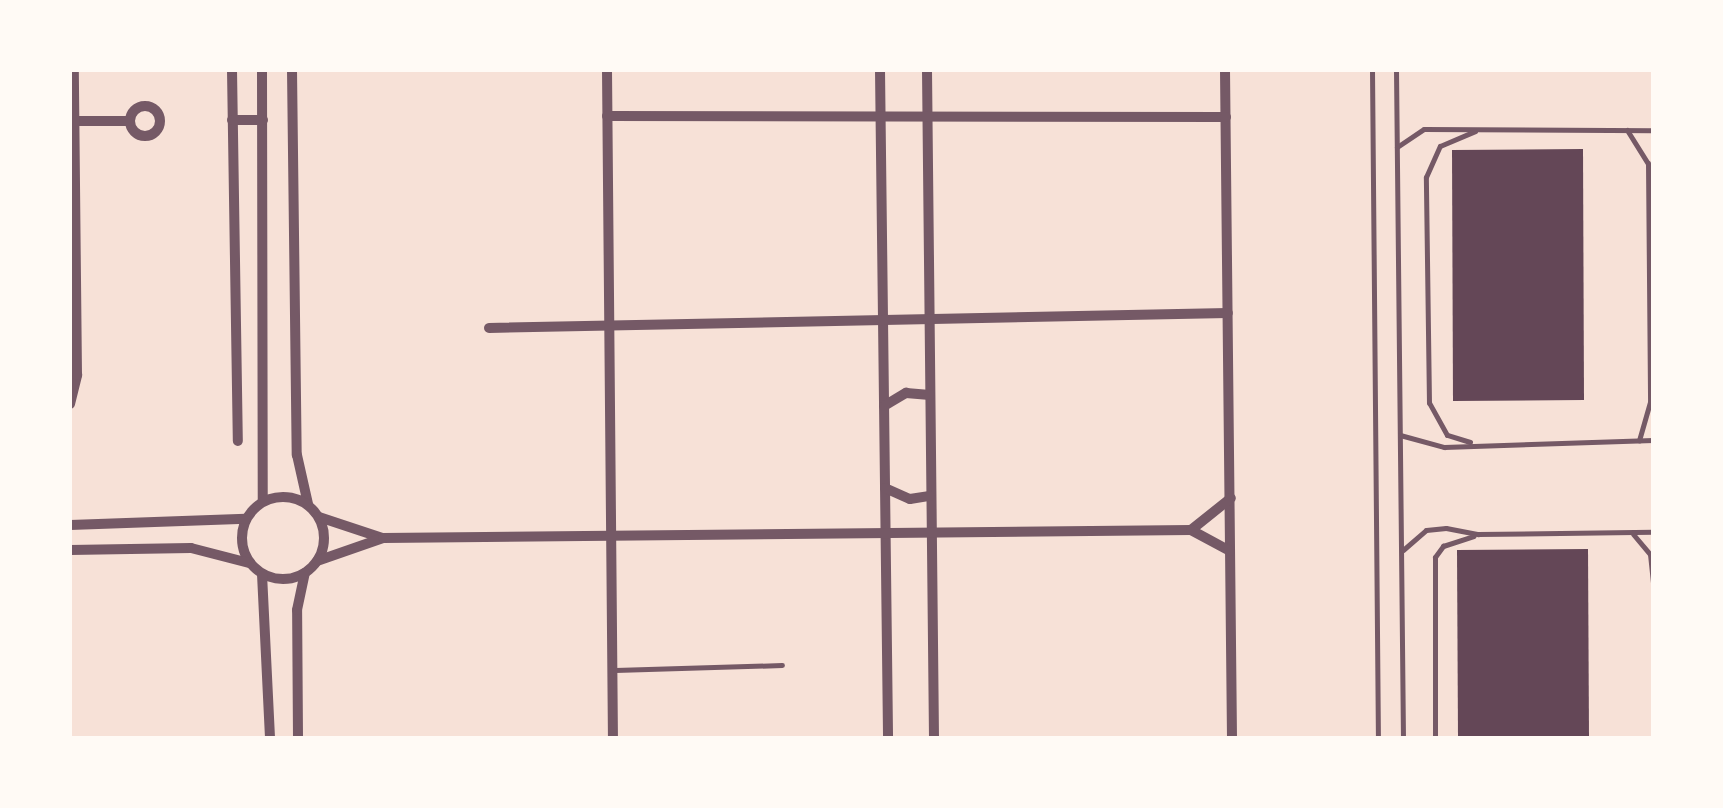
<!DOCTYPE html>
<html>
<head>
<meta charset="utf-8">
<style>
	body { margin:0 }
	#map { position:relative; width:1723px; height:808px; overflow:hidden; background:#f7e1d7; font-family:"Sofia Sans Condensed",sans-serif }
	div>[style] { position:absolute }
	.building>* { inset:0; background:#644757 }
	.service>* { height:5px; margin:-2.5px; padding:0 2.5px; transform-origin:2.5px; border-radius:2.5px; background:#755966 }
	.minor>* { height:10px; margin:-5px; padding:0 5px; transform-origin:5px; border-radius:5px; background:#755966 }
	.minor>.ring { margin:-5px; padding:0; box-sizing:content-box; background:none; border:10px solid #755966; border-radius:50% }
	span { translate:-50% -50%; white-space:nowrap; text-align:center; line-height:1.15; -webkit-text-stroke:10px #fffaf5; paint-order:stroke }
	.frame { position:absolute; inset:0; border:72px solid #fffaf5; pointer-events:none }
</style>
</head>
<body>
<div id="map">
	<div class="building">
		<div style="clip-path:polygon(1583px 149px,1584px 400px,1453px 401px,1452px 150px)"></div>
		<div style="clip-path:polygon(1588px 549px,1589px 738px,1458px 738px,1457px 550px)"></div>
	</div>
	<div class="service">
		<div style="left:1372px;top:70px;width:668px;rotate:89.49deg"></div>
		<div style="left:1396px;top:70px;width:668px;rotate:89.4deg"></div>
		<div style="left:1627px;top:130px;width:39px;rotate:58deg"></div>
		<div style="left:1648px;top:163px;width:239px;rotate:89.5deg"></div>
		<div style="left:1650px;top:402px;width:40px;rotate:106deg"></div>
		<div style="left:1397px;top:147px;width:32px;rotate:-34deg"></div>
		<div style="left:1424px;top:129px;width:229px;rotate:0.3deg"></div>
		<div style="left:1400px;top:435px;width:46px;rotate:15.3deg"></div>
		<div style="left:1444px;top:447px;width:209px;rotate:-1.9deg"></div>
		<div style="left:1470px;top:442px;width:24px;rotate:-163deg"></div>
		<div style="left:1447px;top:435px;width:37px;rotate:-119deg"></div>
		<div style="left:1429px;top:403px;width:226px;rotate:-90.8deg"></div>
		<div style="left:1426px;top:177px;width:34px;rotate:-66deg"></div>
		<div style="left:1440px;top:146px;width:38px;rotate:-23deg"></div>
		<div style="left:1633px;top:534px;width:26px;rotate:50deg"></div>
		<div style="left:1650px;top:554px;width:30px;rotate:84deg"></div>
		<div style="left:1403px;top:550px;width:30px;rotate:-41deg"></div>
		<div style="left:1426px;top:530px;width:20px;rotate:-6deg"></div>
		<div style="left:1446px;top:528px;width:33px;rotate:11deg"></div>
		<div style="left:1478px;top:534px;width:175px;rotate:-0.7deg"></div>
		<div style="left:615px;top:670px;width:167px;rotate:-1.7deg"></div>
		<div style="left:1435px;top:738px;width:181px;rotate:-90deg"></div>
		<div style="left:1435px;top:557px;width:14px;rotate:-54deg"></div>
		<div style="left:1443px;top:546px;width:32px;rotate:-18deg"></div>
	</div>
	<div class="minor">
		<div style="left:232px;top:70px;width:371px;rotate:89.1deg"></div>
		<div style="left:262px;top:70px;width:431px;rotate:89.9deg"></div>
		<div style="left:292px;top:70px;width:385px;rotate:89.3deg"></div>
		<div style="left:297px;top:455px;width:50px;rotate:77.3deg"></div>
		<div style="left:607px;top:70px;width:668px;rotate:89.49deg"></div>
		<div style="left:880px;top:70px;width:668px;rotate:89.31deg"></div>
		<div style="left:927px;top:70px;width:668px;rotate:89.4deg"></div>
		<div style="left:1225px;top:70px;width:668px;rotate:89.4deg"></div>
		<div class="ring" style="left:130px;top:106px;width:20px;height:20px"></div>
		<div style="left:607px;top:116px;width:619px;rotate:0.09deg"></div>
		<div style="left:232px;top:120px;width:31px"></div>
		<div style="left:71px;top:121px;width:59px"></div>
		<div style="left:489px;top:328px;width:739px;rotate:-1.16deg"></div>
		<div style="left:70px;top:404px;width:30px;rotate:-76deg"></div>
		<div style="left:77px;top:375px;width:305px;rotate:-90.6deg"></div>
		<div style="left:884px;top:406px;width:26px;rotate:-31deg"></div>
		<div style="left:906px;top:393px;width:24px;rotate:5deg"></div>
		<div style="left:885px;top:488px;width:27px;rotate:24deg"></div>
		<div style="left:910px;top:499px;width:20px;rotate:-9deg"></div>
		<div class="ring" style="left:242px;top:497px;width:72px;height:72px"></div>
		<div style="left:319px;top:517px;width:66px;rotate:18.4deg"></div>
		<div style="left:70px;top:525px;width:176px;rotate:-2deg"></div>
		<div style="left:1191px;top:530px;width:51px;rotate:-38.7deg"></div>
		<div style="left:70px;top:550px;width:121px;rotate:-0.9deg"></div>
		<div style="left:191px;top:548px;width:60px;rotate:14.5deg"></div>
		<div style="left:317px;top:561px;width:70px;rotate:-19.2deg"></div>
		<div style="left:383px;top:538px;width:808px;rotate:-0.57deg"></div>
		<div style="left:1191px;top:530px;width:44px;rotate:28.3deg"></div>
		<div style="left:262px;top:574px;width:164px;rotate:87.2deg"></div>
		<div style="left:298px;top:738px;width:128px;rotate:-90.4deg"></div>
		<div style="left:297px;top:610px;width:38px;rotate:-78deg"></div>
	</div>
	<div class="frame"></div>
</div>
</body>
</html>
